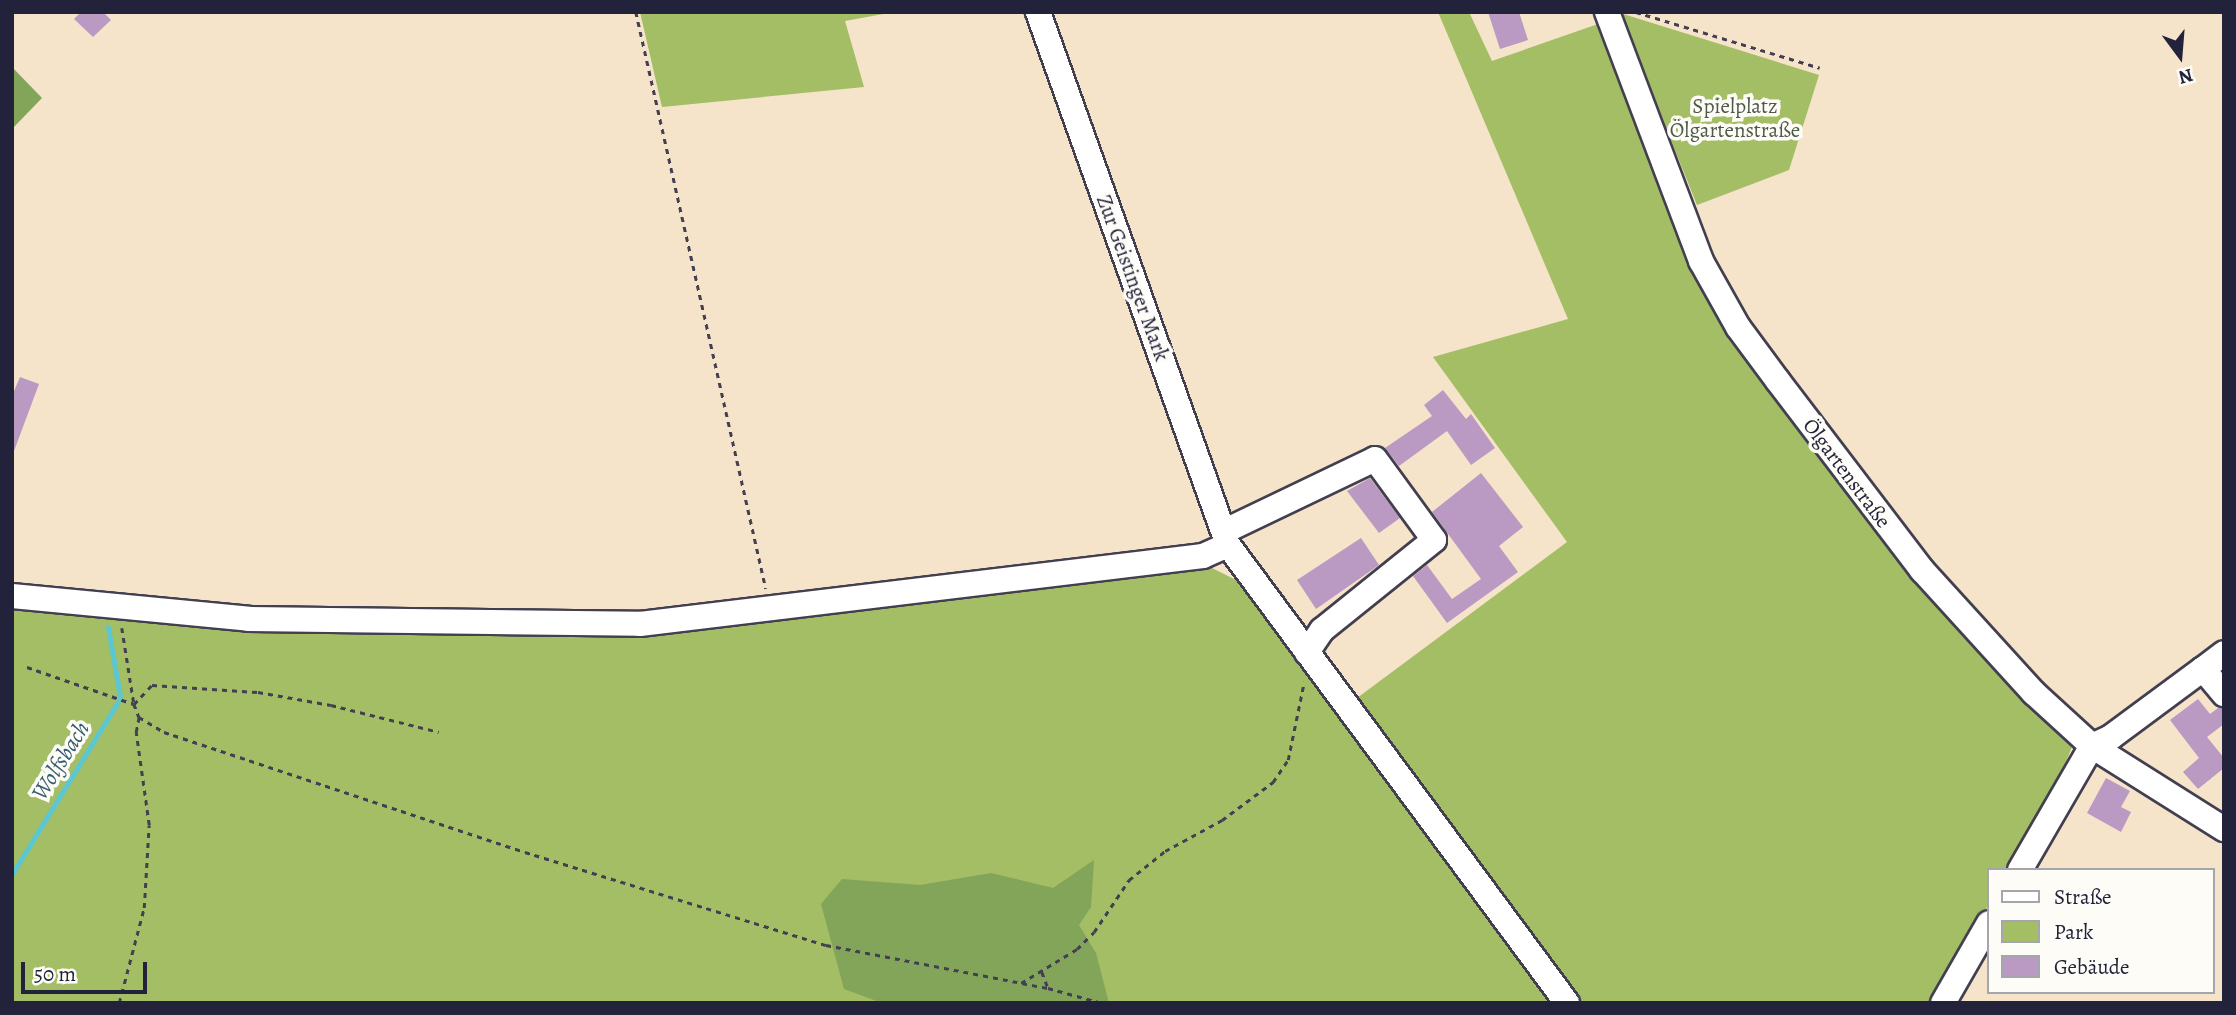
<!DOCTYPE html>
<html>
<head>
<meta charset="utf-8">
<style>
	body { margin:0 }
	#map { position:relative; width:2236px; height:1015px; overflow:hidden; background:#f5e3ca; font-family:Alegreya,serif }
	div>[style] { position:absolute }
	.green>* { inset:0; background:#a3be64 }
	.forest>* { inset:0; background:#82a55a }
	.stream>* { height:5px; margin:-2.5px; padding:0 2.5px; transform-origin:2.5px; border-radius:2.5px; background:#5bc7d3 }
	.building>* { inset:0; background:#ba9ac2 }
	.path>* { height:2.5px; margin-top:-1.25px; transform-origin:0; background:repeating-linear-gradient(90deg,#423f50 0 5px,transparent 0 10px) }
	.roads { filter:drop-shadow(2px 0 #423f50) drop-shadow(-2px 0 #423f50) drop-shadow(0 2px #423f50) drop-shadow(0 -2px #423f50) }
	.minor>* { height:24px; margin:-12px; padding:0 12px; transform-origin:12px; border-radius:12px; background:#fff }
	span { translate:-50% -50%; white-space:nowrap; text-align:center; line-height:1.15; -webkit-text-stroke:7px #fdfcf7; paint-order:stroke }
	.park-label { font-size:21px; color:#4f5949 }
	.street-label { font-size:21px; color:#22223b }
	.water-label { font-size:23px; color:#365c70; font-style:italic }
	.frame { position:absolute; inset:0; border:14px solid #22223b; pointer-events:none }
	.legend { position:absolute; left:1987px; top:868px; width:228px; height:126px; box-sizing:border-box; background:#fdfcf7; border:2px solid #a5a5ac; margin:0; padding:9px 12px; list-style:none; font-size:21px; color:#22223b }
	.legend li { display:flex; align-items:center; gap:14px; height:35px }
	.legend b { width:35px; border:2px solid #a5a5ac }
	.north { position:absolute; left:2145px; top:21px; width:70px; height:70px; -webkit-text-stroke:5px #fdfcf7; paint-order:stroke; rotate:164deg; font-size:19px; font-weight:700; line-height:28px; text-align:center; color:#22223b }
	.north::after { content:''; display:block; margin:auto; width:24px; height:32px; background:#22223b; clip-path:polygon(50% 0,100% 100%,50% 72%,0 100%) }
	.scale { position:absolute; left:21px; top:962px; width:126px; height:32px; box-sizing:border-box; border:4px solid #22223b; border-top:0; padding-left:9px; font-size:21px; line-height:24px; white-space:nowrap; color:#22223b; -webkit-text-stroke:5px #fdfcf7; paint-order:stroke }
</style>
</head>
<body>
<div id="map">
	<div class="green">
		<div style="clip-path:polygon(640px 12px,894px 12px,845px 21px,864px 87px,662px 107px)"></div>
		<div style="clip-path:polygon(1438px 12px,1469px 12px,1492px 61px,1598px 24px,1697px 280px,1782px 406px,1924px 589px,2002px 676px,2072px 747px,2060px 776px,2008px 870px,1989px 870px,1989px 903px,1933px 1003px,1578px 1003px,1353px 701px,1567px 542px,1433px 357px,1568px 319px)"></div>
		<div style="clip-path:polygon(1620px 13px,1819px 75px,1789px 170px,1697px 205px)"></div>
		<div style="clip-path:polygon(1204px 564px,1246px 585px,1555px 1003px,12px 1003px,12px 606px,253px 632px,645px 634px,810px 616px)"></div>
	</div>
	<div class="forest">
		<div style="clip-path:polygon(12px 67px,42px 98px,12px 129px)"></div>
		<div style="clip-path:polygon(1094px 860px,1091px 907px,1079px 925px,1096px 953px,1109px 1003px,882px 1003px,844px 989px,821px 904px,842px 879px,920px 885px,991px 873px,1053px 888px)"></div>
	</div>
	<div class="stream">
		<div style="left:108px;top:627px;width:71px;rotate:80.3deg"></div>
		<div style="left:12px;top:874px;width:202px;rotate:-58.4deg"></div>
	</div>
	<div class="building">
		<div style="clip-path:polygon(81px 12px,103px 12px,111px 20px,93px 37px,74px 19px)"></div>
		<div style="clip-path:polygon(1488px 12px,1519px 12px,1528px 40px,1500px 49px)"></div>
		<div style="clip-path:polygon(20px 377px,39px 384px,14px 451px,12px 396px)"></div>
		<div style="clip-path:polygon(1443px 390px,1466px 419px,1471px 414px,1495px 448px,1471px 465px,1447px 431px,1399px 466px,1385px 448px,1432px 416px,1424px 405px)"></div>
		<div style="clip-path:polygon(1481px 473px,1523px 527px,1499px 546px,1518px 572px,1447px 623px,1413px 576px,1427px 565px,1452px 599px,1481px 579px,1432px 512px)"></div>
		<div style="clip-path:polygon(1370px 478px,1400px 518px,1379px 533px,1347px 491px)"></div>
		<div style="clip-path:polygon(1361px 538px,1379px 565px,1316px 609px,1297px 580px)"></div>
		<div style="clip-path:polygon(2198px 699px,2210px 714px,2218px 708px,2224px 708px,2224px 724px,2207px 737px,2224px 758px,2224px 768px,2198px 789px,2183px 772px,2199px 758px,2170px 720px)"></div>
		<div style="clip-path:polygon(2106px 778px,2130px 791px,2121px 807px,2131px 812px,2121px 832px,2087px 813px)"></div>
	</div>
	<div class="path">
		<div style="left:636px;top:12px;width:591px;rotate:77.3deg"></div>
		<div style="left:1636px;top:12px;width:192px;rotate:16.9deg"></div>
		<div style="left:122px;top:628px;width:77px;rotate:81deg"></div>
		<div style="left:134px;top:704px;width:14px;rotate:69deg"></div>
		<div style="left:139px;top:717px;width:29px;rotate:31deg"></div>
		<div style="left:164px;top:732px;width:380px;rotate:18.4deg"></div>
		<div style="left:525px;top:852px;width:315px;rotate:17.2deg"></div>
		<div style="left:826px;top:945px;width:226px;rotate:11deg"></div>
		<div style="left:1048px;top:988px;width:56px;rotate:15.5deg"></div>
		<div style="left:27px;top:667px;width:113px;rotate:19.1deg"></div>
		<div style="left:134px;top:704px;width:26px;rotate:-47deg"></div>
		<div style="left:152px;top:685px;width:106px;rotate:3.8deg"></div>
		<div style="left:258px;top:692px;width:74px;rotate:10.1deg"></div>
		<div style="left:331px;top:705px;width:111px;rotate:14deg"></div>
		<div style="left:1042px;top:972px;width:17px;rotate:69deg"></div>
		<div style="left:1021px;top:983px;width:66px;rotate:-31.3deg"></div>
		<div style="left:1077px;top:949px;width:24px;rotate:-45deg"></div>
		<div style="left:1094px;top:932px;width:63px;rotate:-56.1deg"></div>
		<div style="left:1129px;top:880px;width:46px;rotate:-38.9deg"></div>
		<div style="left:1165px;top:851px;width:65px;rotate:-28.5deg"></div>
		<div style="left:1222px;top:820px;width:64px;rotate:-36.7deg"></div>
		<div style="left:1273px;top:782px;width:27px;rotate:-56deg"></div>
		<div style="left:1288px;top:760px;width:80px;rotate:-78.4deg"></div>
		<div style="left:119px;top:1003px;width:98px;rotate:-75.3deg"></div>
		<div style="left:144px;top:908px;width:83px;rotate:-86.6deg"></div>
		<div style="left:149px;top:825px;width:94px;rotate:-98deg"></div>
		<div style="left:136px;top:732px;width:15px;rotate:-79deg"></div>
	</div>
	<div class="roads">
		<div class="minor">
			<div style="left:1038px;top:12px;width:566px;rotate:70.38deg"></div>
			<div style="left:1228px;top:545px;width:570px;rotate:53.49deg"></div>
			<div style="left:1607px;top:12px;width:266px;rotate:69.3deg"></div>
			<div style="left:1701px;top:261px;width:76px;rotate:60.7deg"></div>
			<div style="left:1738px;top:327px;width:67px;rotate:53.5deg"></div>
			<div style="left:1778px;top:381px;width:238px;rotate:52.7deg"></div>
			<div style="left:1922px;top:570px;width:166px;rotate:47.7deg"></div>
			<div style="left:2034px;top:693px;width:79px;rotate:42.4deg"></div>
			<div style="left:2092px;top:746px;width:156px;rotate:32.2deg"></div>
			<div style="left:1225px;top:531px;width:166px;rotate:-25.6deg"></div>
			<div style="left:1375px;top:459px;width:100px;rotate:53.9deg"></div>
			<div style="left:1434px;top:540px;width:144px;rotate:141.2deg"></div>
			<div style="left:1322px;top:630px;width:27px;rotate:124deg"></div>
			<div style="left:12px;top:596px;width:238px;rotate:5.5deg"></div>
			<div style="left:249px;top:619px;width:391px;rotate:0.7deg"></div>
			<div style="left:640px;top:624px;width:567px;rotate:-6.89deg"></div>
			<div style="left:1203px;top:556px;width:27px;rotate:-24deg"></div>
			<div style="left:2203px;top:669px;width:26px;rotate:-37deg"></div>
			<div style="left:2020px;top:870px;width:143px;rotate:-59.9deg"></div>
			<div style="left:2092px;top:746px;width:21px;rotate:-25deg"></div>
			<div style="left:2111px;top:737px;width:114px;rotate:-36.5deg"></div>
			<div style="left:2203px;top:669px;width:33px;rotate:50deg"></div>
			<div style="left:1943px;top:1003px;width:92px;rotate:-60.1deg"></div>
		</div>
	</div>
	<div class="park-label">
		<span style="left:1735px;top:118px">Spielplatz<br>Ölgartenstraße</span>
	</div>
	<div class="street-label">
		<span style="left:1133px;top:278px;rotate:70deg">Zur Geistinger Mark</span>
		<span style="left:1847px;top:473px;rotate:53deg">Ölgartenstraße</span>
	</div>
	<div class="water-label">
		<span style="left:61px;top:761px;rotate:-58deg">Wolfsbach</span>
	</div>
	<div class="frame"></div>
	<ul class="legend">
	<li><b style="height:9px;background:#fff"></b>Straße</li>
	<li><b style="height:19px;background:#a3be64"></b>Park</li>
	<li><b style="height:19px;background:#ba9ac2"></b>Gebäude</li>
	</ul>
	<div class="north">N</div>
	<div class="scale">50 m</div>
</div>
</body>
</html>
